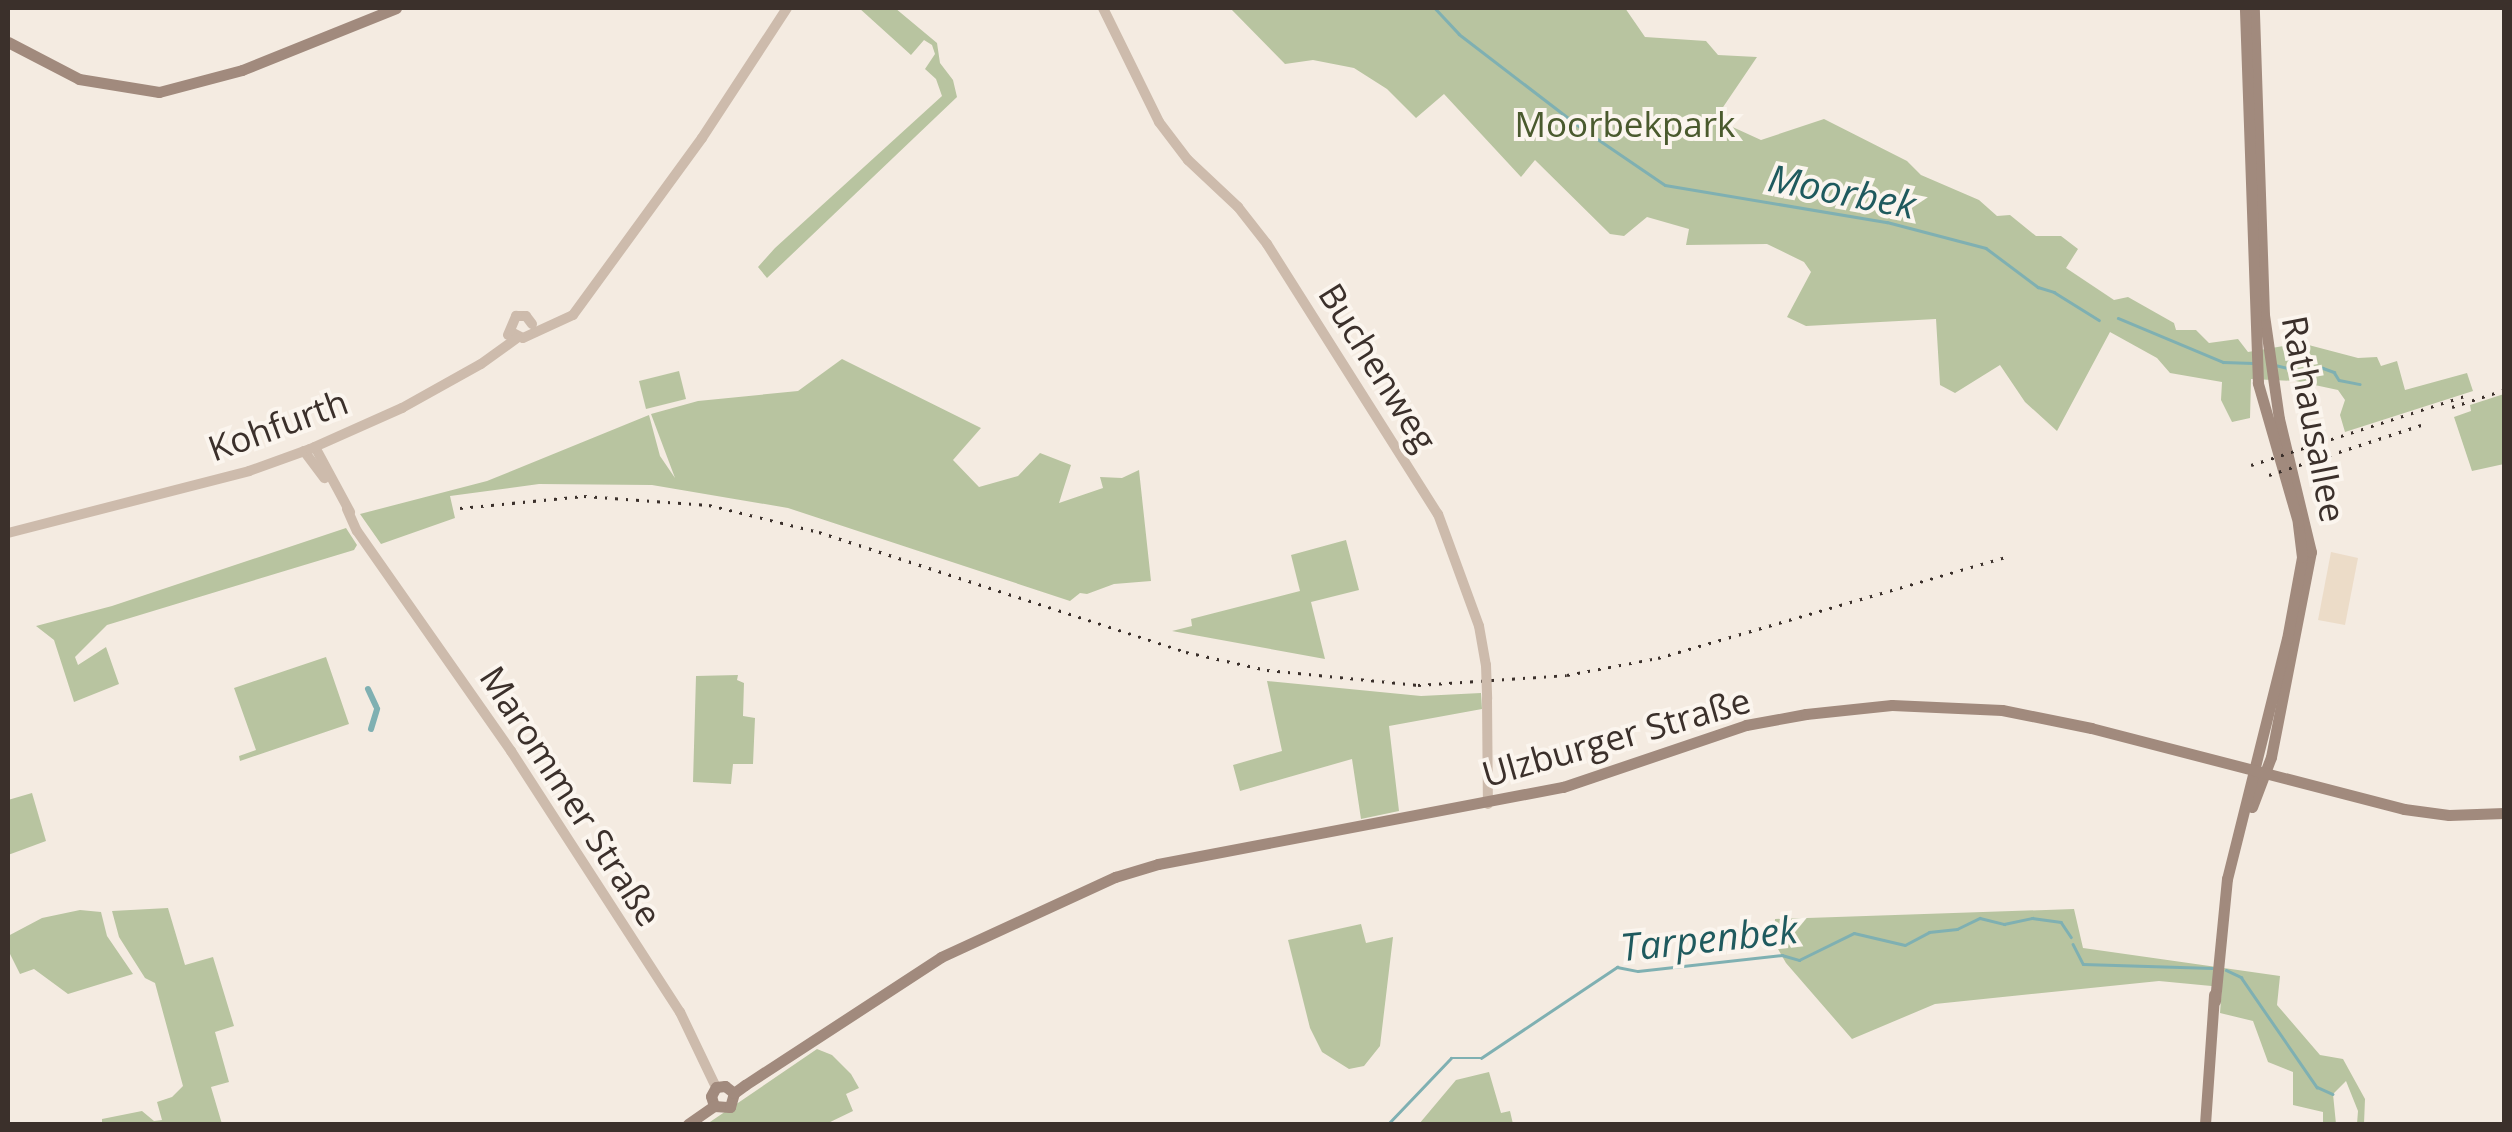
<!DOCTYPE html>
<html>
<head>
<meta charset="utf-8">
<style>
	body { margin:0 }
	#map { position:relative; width:2512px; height:1132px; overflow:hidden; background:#f4ebe1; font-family:"Open Sans",sans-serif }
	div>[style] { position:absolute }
	.green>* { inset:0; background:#b8c4a0 }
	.plaza>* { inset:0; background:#ecdcc8 }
	.stream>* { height:2.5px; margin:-1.25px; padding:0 1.25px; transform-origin:1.25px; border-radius:1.25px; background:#7fb0b2 }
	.canal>* { height:6px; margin:-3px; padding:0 3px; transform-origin:3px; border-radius:3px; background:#7fb0b2 }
	.tertiary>* { height:10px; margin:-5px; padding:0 5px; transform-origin:5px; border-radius:5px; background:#cdbbac }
	.secondary>* { height:11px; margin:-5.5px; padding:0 5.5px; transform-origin:5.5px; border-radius:5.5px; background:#a18a7d }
	.rail>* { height:2.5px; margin-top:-1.25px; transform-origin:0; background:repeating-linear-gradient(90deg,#3b302b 0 2.5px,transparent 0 10.5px) }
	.tertiary-bridge>* { height:10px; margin:-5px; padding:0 5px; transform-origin:5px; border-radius:5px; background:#cdbbac }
	span { translate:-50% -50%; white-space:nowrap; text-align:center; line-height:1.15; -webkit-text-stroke:8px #fbf5ee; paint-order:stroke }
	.park-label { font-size:35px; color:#4a5a2e }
	.street-label { font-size:35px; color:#3b302b }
	.water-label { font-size:38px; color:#1f5a5e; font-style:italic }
	.frame { position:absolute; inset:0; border:10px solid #3b302b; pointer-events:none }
</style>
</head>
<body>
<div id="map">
	<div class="green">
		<div style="clip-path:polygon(859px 8px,895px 8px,937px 43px,940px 63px,953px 80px,957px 97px,767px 278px,758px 267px,775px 248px,942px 96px,936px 79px,925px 69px,935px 54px,932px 45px,924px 40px,911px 55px)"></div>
		<div style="clip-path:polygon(1230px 8px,1625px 8px,1645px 37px,1706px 41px,1718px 55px,1757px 57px,1715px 119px,1761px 140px,1824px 119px,1907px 161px,1921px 175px,1979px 200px,1997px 216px,2010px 215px,2036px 236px,2061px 236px,2078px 249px,2066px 268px,2114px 300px,2128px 297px,2174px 323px,2176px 330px,2196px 330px,2209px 343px,2238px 339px,2248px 352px,2301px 343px,2358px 358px,2377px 357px,2381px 366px,2397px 361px,2405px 390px,2467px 373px,2473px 391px,2345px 432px,2340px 415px,2345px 400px,2338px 390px,2296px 381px,2251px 379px,2250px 418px,2232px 422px,2221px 400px,2222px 382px,2170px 373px,2157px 358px,2110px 332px,2057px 431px,2025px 402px,2000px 365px,1955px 393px,1940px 385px,1936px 319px,1806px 326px,1787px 317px,1811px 272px,1804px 262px,1767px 244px,1686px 245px,1689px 229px,1647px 217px,1624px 236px,1610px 234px,1535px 160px,1521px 177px,1444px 94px,1416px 118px,1387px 89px,1354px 68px,1313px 60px,1285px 64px)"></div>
		<div style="clip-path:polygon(842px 359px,981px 428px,953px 460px,979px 487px,1018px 476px,1040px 453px,1071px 465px,1059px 503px,1103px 488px,1100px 477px,1122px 478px,1139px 470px,1151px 581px,1114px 584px,1087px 594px,1080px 593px,1070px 601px,788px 508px,652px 485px,539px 484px,450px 496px,455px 518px,381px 544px,360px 514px,487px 481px,649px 415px,660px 456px,675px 478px,651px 414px,698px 401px,798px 391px)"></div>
		<div style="clip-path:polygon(679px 371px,686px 399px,646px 409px,639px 381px)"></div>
		<div style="clip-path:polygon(2504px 394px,2504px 464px,2472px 471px,2454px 417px,2471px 411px,2470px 405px)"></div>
		<div style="clip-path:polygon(346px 528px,357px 545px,354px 550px,107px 625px,75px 657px,78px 665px,106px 647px,119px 684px,74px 702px,54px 640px,36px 626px,112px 606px)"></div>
		<div style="clip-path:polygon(1346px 540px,1359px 590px,1311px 602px,1325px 659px,1172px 631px,1192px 626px,1191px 619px,1300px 591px,1291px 555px)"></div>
		<div style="clip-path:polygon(326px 657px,349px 724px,240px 761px,239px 756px,256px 750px,234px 688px)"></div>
		<div style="clip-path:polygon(738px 675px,737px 680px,744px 683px,743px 716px,755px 718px,753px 764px,733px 764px,731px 784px,693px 782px,696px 676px)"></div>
		<div style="clip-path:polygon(1267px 681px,1421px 696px,1481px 693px,1482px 709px,1389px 726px,1399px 811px,1361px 819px,1352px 759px,1240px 791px,1233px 765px,1282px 751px)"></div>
		<div style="clip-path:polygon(32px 793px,46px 841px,8px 855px,8px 800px)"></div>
		<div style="clip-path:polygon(168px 908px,185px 965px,213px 957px,234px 1026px,215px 1032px,229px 1082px,211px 1087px,222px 1124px,102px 1124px,102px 1119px,142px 1111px,154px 1121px,162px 1120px,157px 1102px,172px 1097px,183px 1086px,155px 983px,145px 978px,119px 937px,112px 911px)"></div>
		<div style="clip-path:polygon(2074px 909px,2083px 948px,2280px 976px,2277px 1005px,2320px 1055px,2343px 1059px,2365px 1099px,2364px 1124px,2357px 1124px,2358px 1111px,2346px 1081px,2333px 1094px,2336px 1124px,2323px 1124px,2323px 1112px,2293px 1105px,2293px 1072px,2268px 1062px,2253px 1021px,2220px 1013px,2222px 987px,2159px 981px,1935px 1004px,1852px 1039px,1786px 963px,1774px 942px,1775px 919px)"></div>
		<div style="clip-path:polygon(80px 910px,101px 912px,107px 936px,133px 974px,68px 994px,34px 969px,20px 974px,8px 950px,8px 936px,42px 918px)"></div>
		<div style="clip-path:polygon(1361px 924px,1366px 943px,1393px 937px,1380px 1046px,1364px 1066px,1349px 1069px,1322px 1052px,1310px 1028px,1288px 940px)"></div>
		<div style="clip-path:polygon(817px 1049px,832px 1055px,851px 1074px,859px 1088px,846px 1094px,853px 1111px,826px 1124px,707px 1124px)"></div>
		<div style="clip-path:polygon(1489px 1072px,1501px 1113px,1510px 1111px,1513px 1124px,1419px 1124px,1456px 1080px)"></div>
	</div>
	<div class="plaza">
		<div style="clip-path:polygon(2331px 552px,2358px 558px,2345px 625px,2318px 620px)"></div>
	</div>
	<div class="stream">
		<div style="left:1435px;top:8px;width:35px;rotate:47deg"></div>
		<div style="left:1459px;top:34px;width:156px;rotate:37.5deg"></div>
		<div style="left:1583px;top:129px;width:99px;rotate:34.3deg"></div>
		<div style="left:1665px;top:185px;width:225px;rotate:9.5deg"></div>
		<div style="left:1887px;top:222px;width:102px;rotate:14.7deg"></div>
		<div style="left:1986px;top:248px;width:65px;rotate:36.9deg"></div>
		<div style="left:2038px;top:287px;width:17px;rotate:17deg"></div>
		<div style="left:2054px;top:292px;width:53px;rotate:31.9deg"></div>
		<div style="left:2118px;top:318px;width:114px;rotate:22.7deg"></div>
		<div style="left:2223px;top:362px;width:30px;rotate:2deg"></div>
		<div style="left:2275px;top:365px;width:31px;rotate:13deg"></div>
		<div style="left:2305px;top:372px;width:18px;rotate:-13deg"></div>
		<div style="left:2323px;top:368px;width:12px;rotate:20deg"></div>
		<div style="left:2334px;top:372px;width:9px;rotate:58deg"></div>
		<div style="left:2339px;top:380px;width:21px;rotate:11deg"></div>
		<div style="left:2073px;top:944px;width:22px;rotate:63deg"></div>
		<div style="left:2083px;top:964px;width:129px;rotate:1.8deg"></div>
		<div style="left:2226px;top:970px;width:17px;rotate:25deg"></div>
		<div style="left:2241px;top:977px;width:134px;rotate:55.4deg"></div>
		<div style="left:2317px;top:1087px;width:17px;rotate:24deg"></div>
		<div style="left:1388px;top:1124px;width:91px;rotate:-46.3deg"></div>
		<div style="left:1451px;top:1058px;width:30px"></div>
		<div style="left:1481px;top:1058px;width:164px;rotate:-33.8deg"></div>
		<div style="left:1617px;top:967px;width:21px;rotate:11deg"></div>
		<div style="left:1638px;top:971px;width:145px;rotate:-6.3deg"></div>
		<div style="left:1782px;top:955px;width:18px;rotate:16deg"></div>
		<div style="left:1799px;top:960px;width:61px;rotate:-26.1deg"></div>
		<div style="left:1854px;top:933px;width:52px;rotate:13.2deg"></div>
		<div style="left:1905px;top:945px;width:27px;rotate:-28deg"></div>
		<div style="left:1929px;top:932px;width:28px;rotate:-6deg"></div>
		<div style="left:1957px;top:929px;width:25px;rotate:-26deg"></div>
		<div style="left:1980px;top:918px;width:25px;rotate:14deg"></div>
		<div style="left:2004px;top:924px;width:29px;rotate:-12deg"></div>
		<div style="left:2032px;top:918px;width:29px;rotate:8deg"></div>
		<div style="left:2061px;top:922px;width:18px;rotate:56deg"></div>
	</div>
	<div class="canal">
		<div style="left:368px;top:689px;width:19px;rotate:65deg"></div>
		<div style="left:371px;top:729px;width:21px;rotate:-73deg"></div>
	</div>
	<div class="tertiary">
		<div style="left:1103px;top:8px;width:127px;rotate:63.8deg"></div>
		<div style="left:1159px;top:122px;width:48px;rotate:52.7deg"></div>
		<div style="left:1188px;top:160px;width:69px;rotate:43.2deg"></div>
		<div style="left:1238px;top:207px;width:47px;rotate:51.9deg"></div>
		<div style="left:1267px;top:244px;width:320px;rotate:57.7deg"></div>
		<div style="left:1438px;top:514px;width:119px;rotate:69.9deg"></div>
		<div style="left:1479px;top:626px;width:40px;rotate:80deg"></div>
		<div style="left:511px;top:332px;width:13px;rotate:27deg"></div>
		<div style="left:523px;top:338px;width:55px;rotate:-24.7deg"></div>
		<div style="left:573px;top:315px;width:219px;rotate:-53.9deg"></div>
		<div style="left:702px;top:138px;width:155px;rotate:-56.8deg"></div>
		<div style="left:508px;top:335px;width:21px;rotate:-67deg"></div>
		<div style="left:516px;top:316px;width:10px"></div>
		<div style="left:526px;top:316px;width:10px;rotate:53deg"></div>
		<div style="left:315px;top:447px;width:74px;rotate:61.7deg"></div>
		<div style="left:304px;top:451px;width:34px;rotate:53deg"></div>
		<div style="left:347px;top:509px;width:24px;rotate:66deg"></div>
		<div style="left:357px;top:531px;width:269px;rotate:55deg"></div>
		<div style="left:511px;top:751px;width:311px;rotate:57.1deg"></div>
		<div style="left:680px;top:1012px;width:83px;rotate:64.4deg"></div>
		<div style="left:8px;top:533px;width:249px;rotate:-14.4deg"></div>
		<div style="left:249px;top:471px;width:65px;rotate:-19.8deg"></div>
		<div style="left:310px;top:449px;width:101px;rotate:-24deg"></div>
		<div style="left:402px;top:408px;width:90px;rotate:-29.1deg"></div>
		<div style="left:481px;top:364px;width:44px;rotate:-35.8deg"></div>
		<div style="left:1487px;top:699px;width:105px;rotate:89.5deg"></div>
	</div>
	<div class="secondary">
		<div style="left:8px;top:42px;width:80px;rotate:27.5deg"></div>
		<div style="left:79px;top:79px;width:81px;rotate:9.2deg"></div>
		<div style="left:159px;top:92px;width:86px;rotate:-14.8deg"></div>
		<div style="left:242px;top:70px;width:166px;rotate:-21.9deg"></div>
		<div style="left:2252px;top:807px;width:53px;rotate:-69.2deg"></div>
		<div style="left:2271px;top:757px;width:209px;rotate:-79deg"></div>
		<div style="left:2311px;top:552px;width:137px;rotate:-103.5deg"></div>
		<div style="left:2279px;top:419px;width:105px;rotate:-98.2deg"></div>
		<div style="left:2264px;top:315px;width:307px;rotate:-91.9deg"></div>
		<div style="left:2215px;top:1001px;width:123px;rotate:-84.4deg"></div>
		<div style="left:2227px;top:879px;width:247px;rotate:-76deg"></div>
		<div style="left:2287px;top:639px;width:83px;rotate:-79.6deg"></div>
		<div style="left:2302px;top:557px;width:35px;rotate:-97deg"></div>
		<div style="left:2298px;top:522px;width:145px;rotate:-106.1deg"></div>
		<div style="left:2258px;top:383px;width:375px;rotate:-92deg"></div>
		<div style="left:714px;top:1106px;width:16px;rotate:4deg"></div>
		<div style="left:730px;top:1107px;width:15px;rotate:-74deg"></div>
		<div style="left:734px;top:1093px;width:14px;rotate:-36deg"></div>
		<div style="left:745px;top:1085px;width:234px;rotate:-33.1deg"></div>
		<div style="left:941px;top:957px;width:192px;rotate:-24.7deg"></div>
		<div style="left:1115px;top:877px;width:45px;rotate:-16.8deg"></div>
		<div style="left:1158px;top:864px;width:412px;rotate:-10.8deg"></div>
		<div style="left:1563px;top:787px;width:193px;rotate:-18.7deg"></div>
		<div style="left:1746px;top:725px;width:61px;rotate:-10.4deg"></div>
		<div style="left:1806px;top:714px;width:86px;rotate:-6deg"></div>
		<div style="left:1892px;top:705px;width:110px;rotate:2.6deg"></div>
		<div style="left:2002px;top:710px;width:91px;rotate:11.4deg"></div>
		<div style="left:2091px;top:728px;width:323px;rotate:14.5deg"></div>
		<div style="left:2404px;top:809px;width:45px;rotate:7.6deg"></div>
		<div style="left:2449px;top:815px;width:55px;rotate:-2.1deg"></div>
		<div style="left:714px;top:1106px;width:10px;rotate:-107deg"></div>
		<div style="left:711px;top:1096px;width:10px;rotate:-61deg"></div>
		<div style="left:716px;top:1087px;width:9px;rotate:-6deg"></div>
		<div style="left:725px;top:1086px;width:11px;rotate:38deg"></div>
		<div style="left:688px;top:1124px;width:32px;rotate:-35deg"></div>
		<div style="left:2205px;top:1124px;width:130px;rotate:-86deg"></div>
	</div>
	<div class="rail">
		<div style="left:2452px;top:407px;width:55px;rotate:-18.1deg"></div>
		<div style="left:2251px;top:465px;width:224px;rotate:-17.9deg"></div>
		<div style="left:2269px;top:475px;width:160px;rotate:-18.2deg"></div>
		<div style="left:460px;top:508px;width:125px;rotate:-5.5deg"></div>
		<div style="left:584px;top:496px;width:125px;rotate:4.1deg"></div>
		<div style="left:709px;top:505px;width:113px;rotate:13.8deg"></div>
		<div style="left:819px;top:532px;width:386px;rotate:18.1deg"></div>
		<div style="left:1186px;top:652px;width:83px;rotate:12.5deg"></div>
		<div style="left:1267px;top:670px;width:152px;rotate:5.7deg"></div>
		<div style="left:1418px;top:685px;width:149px;rotate:-3.8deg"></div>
		<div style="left:1567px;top:675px;width:93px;rotate:-10.6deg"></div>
		<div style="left:1658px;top:658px;width:366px;rotate:-16.2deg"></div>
	</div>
	<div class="tertiary-bridge">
		<div style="left:1486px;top:665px;width:34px;rotate:88deg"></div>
	</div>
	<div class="park-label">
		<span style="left:1625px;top:124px">Moorbekpark</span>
	</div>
	<div class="street-label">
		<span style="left:1378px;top:367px;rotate:58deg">Buchenweg</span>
		<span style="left:2314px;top:419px;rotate:79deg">Rathausallee</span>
		<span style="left:278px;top:425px;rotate:-20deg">Kohfurth</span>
		<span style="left:1616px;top:737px;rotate:-16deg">Ulzburger Straße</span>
		<span style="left:571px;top:796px;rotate:57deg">Marommer Straße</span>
	</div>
	<div class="water-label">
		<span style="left:1842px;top:191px;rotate:11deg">Moorbek</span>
		<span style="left:1709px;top:938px;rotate:-6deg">Tarpenbek</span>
	</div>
	<div class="frame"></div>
</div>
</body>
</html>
